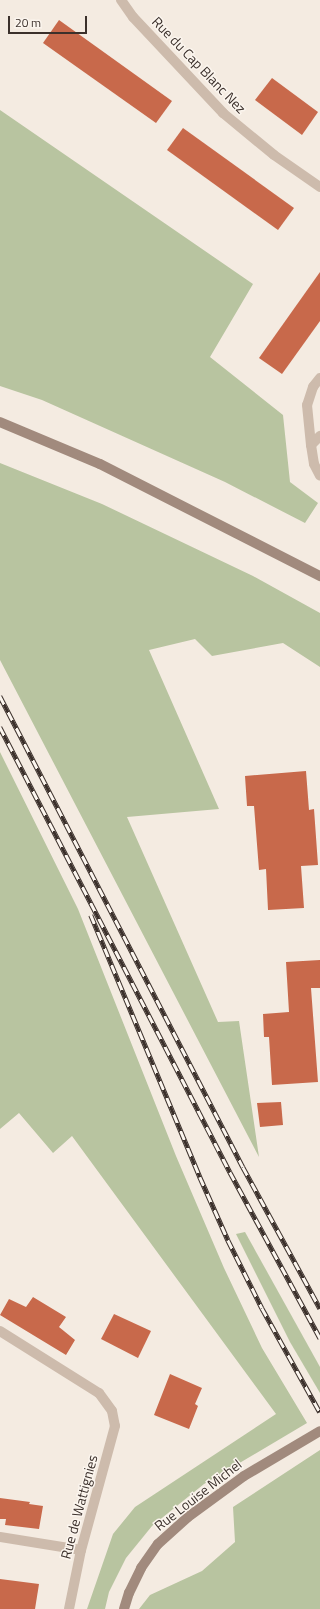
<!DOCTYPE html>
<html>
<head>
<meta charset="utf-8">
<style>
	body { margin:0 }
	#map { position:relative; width:320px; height:1609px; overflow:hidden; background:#f4ebe1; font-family:"Titillium Web",sans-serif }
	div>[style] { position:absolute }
	.green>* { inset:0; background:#b8c4a0 }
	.building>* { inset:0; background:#c8694b }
	.street>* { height:10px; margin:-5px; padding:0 5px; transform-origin:5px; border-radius:5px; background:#cdbbac }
	.secondary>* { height:10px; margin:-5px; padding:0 5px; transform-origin:5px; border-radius:5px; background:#a18a7d }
	.rail>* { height:4.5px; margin-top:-2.25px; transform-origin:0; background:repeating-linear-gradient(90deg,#fbf5ee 0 9px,#3b302b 0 18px); box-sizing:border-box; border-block:1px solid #3b302b }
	span { translate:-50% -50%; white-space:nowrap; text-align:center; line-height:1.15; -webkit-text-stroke:3px #fbf5ee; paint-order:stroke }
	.street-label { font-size:14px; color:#3b302b }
	.scale { position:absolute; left:8px; top:16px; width:79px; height:18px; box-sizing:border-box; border:2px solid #3b302b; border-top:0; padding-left:5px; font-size:12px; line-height:14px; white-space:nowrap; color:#3b302b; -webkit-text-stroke:3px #fbf5ee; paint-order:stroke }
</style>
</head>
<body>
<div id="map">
	<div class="green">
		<div style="clip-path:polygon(0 110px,253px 284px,210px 357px,283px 415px,290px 482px,318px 503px,305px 523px,225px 482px,42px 400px,0 386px)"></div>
		<div style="clip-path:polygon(0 463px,102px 504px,253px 576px,320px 613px,320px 667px,283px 643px,212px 656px,195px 639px,149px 650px,219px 809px,127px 817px,218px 1022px,239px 1021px,259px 1157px,0 660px)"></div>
		<div style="clip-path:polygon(0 752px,78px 909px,176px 1156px,224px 1268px,262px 1348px,307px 1423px,204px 1484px,152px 1526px,126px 1558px,109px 1592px,105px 1609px,87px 1609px,113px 1534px,135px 1507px,276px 1414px,72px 1136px,53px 1153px,19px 1113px,0 1129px)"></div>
		<div style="clip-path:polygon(245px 1232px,320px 1367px,320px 1393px,290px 1342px,236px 1234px)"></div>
		<div style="clip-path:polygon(320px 1450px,320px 1609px,139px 1609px,150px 1595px,202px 1571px,235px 1542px,233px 1507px)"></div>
	</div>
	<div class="building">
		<div style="clip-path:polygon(59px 20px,172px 101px,156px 123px,43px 43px)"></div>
		<div style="clip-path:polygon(272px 78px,318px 112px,302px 135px,255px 100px)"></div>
		<div style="clip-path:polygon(183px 128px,294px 208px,278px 230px,167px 150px)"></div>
		<div style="clip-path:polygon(320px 272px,320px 321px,282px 374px,259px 358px)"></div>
		<div style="clip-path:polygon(306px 771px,309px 810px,314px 809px,318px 865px,301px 866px,304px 908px,268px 910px,266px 869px,259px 870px,254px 806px,247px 806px,245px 776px)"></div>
		<div style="clip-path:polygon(320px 960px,320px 988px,311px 988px,318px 1082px,272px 1085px,269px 1037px,264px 1037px,263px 1014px,289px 1012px,286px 962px)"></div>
		<div style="clip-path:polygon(281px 1102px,283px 1125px,260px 1127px,257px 1103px)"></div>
		<div style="clip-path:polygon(33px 1297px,66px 1317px,59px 1327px,75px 1340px,66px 1355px,0 1315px,9px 1299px,26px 1307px)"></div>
		<div style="clip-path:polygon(114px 1314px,151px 1331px,138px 1358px,101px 1339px)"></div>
		<div style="clip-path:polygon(170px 1374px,202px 1388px,195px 1404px,198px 1406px,189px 1429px,154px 1415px)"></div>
		<div style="clip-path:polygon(0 1498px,30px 1502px,29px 1504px,43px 1506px,39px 1529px,5px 1525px,6px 1519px,0 1519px)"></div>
		<div style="clip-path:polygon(0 1579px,39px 1584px,35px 1609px,0 1609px)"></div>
	</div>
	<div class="street">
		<div style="left:121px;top:0;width:21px;rotate:55deg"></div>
		<div style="left:133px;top:17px;width:132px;rotate:46.8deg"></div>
		<div style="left:223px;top:113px;width:66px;rotate:39.5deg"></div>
		<div style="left:274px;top:155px;width:56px;rotate:34.8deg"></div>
		<div style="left:320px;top:378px;width:11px;rotate:128deg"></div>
		<div style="left:313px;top:387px;width:19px;rotate:108deg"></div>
		<div style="left:307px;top:405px;width:40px;rotate:84.3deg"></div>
		<div style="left:311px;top:445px;width:19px;rotate:81deg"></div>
		<div style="left:314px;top:464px;width:13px;rotate:63deg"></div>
		<div style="left:311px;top:445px;width:13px;rotate:-45deg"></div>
		<div style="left:0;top:1331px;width:117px;rotate:32.1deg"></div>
		<div style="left:99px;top:1393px;width:22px;rotate:54deg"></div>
		<div style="left:112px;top:1411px;width:15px;rotate:79deg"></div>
		<div style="left:115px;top:1426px;width:129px;rotate:105.3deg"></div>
		<div style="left:81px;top:1550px;width:60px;rotate:101.5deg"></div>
		<div style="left:0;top:1537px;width:82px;rotate:9.1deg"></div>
	</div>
	<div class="secondary">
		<div style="left:0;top:422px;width:108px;rotate:22.8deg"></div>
		<div style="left:100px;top:464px;width:247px;rotate:27deg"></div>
		<div style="left:124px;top:1609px;width:17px;rotate:-73deg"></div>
		<div style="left:129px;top:1593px;width:28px;rotate:-64deg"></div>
		<div style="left:141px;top:1568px;width:29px;rotate:-55deg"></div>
		<div style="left:158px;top:1544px;width:40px;rotate:-42deg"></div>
		<div style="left:188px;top:1517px;width:69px;rotate:-36.2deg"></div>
		<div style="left:244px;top:1476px;width:88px;rotate:-30.6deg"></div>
	</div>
	<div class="rail">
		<div style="left:0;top:696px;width:530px;rotate:62.71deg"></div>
		<div style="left:243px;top:1167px;width:161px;rotate:61.4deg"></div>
		<div style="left:0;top:727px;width:501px;rotate:62.67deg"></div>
		<div style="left:230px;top:1172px;width:189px;rotate:61.5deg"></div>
		<div style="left:91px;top:915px;width:284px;rotate:67.4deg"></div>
		<div style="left:200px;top:1177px;width:69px;rotate:66deg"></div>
		<div style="left:228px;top:1240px;width:76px;rotate:63.4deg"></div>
		<div style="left:262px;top:1308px;width:119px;rotate:60.9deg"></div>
	</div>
	<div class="street-label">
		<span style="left:199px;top:65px;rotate:46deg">Rue du Cap Blanc Nez</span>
		<span style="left:198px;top:1495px;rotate:-38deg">Rue Louise Michel</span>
		<span style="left:79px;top:1507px;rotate:-75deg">Rue de Wattignies</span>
	</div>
	<div class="scale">20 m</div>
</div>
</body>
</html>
